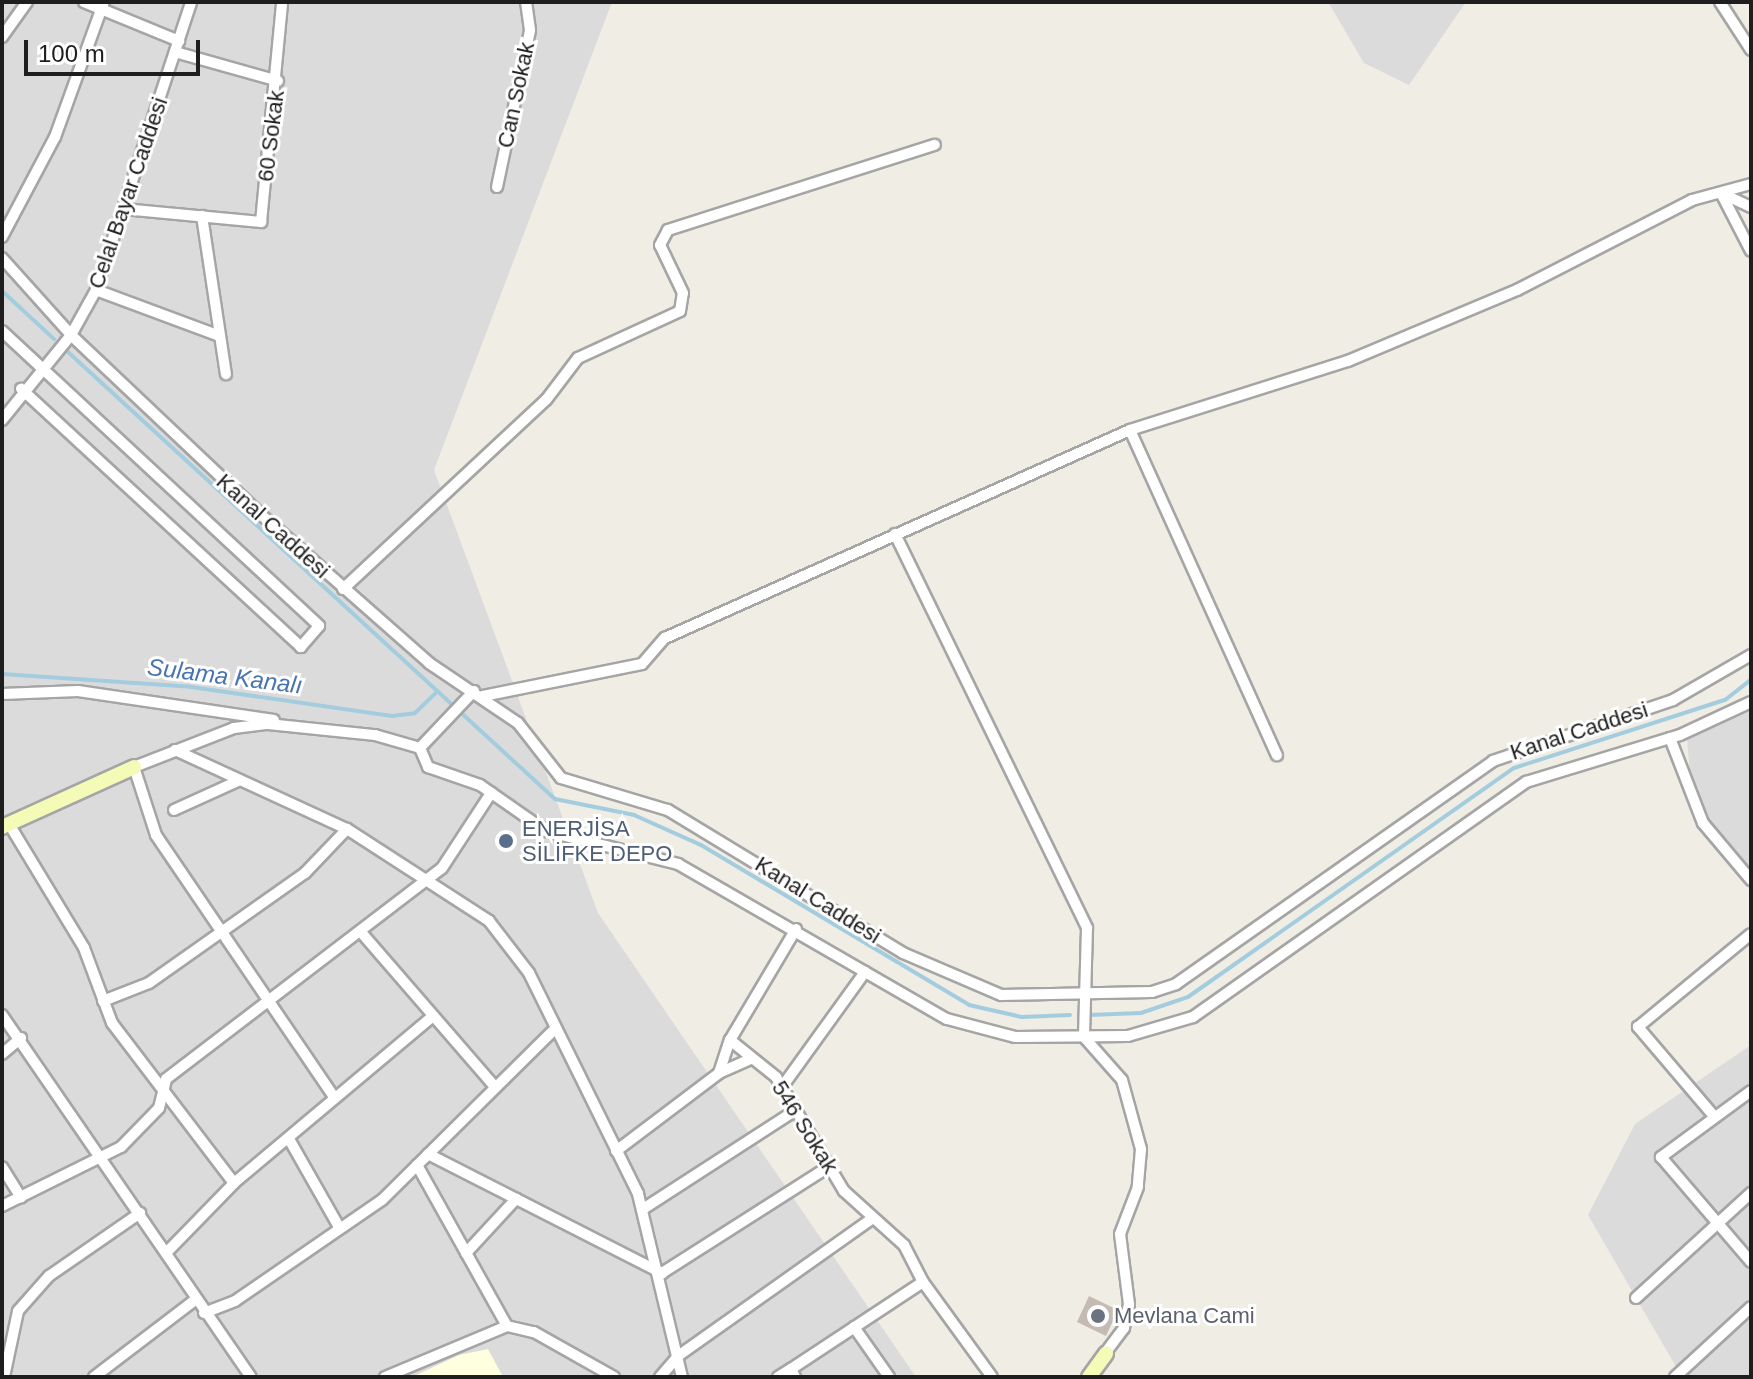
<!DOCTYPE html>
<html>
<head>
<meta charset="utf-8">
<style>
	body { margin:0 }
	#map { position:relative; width:1753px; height:1379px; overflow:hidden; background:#f0ede4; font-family:Arial,sans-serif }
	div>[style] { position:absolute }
	.residential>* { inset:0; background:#dcdbdb }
	.education>* { inset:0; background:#fdffde }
	.stream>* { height:4px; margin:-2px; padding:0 2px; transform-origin:2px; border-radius:2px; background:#a3cdde }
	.building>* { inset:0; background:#c4bcb3 }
	.roads { filter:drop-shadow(2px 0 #a5a5a5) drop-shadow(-2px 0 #a5a5a5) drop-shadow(0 2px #a5a5a5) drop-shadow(0 -2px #a5a5a5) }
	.street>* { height:10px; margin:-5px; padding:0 5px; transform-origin:5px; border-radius:5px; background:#fff }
	.secondary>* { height:14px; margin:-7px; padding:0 7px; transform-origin:7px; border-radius:7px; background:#f3fbb7 }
	.dots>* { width:22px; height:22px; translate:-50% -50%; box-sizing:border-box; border:4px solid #fff; border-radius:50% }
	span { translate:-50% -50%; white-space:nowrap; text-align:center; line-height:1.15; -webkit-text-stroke:6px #fff; paint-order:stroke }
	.street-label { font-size:22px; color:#1e1e1e }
	.service-label { font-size:22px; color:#4e5e75 }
	.left { translate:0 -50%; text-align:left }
	.worship-label { font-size:22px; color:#5b616d }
	.water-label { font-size:24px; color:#4875b1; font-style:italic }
	.frame { position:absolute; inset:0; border:4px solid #1e1e1e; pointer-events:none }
	.scale { position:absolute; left:24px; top:40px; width:176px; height:36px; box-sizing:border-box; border:4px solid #1e1e1e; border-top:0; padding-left:10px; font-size:24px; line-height:28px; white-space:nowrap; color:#1e1e1e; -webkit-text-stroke:6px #fff; paint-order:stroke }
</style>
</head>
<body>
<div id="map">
	<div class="residential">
		<div style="clip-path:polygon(2px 2px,612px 2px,434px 470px,598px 913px,916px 1377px,2px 1377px)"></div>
		<div style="clip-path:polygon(1328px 2px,1466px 2px,1409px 85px,1364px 63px)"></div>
		<div style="clip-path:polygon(1751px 711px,1751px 876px,1692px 799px,1687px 739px)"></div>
		<div style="clip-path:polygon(1751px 1045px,1751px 1377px,1682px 1377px,1588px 1215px,1635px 1124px)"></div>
	</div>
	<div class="education">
		<div style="clip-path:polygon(488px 1349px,503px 1377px,412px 1377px,459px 1355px)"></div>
	</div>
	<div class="stream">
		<div style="left:2px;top:291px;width:71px;rotate:42.7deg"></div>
		<div style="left:68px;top:352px;width:661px;rotate:42.55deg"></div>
		<div style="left:555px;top:799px;width:81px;rotate:11.4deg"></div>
		<div style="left:634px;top:815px;width:73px;rotate:24.1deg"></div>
		<div style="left:701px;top:845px;width:312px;rotate:30.8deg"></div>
		<div style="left:969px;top:1005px;width:54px;rotate:12.8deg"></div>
		<div style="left:1022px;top:1017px;width:48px;rotate:-2.4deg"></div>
		<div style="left:2px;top:674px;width:189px;rotate:3.9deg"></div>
		<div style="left:191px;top:687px;width:203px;rotate:8.2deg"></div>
		<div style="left:392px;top:716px;width:23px;rotate:-7deg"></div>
		<div style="left:415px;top:713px;width:29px;rotate:-44deg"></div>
		<div style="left:1089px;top:1015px;width:52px;rotate:-2.2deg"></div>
		<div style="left:1141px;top:1013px;width:50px;rotate:-18.8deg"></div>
		<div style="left:1188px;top:997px;width:398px;rotate:-35.1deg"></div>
		<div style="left:1514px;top:768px;width:222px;rotate:-17.9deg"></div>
		<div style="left:1725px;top:700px;width:33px;rotate:-38deg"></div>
	</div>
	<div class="building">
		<div style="clip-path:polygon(1089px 1296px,1118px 1310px,1106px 1336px,1077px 1322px)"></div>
	</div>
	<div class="roads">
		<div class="street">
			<div style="left:84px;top:2px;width:103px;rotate:22.3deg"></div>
			<div style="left:1720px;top:2px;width:57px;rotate:57.1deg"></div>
			<div style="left:2px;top:37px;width:43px;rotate:-54.5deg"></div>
			<div style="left:175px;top:52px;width:107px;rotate:15.7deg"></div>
			<div style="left:497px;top:187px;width:160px;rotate:-78.1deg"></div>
			<div style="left:530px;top:30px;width:28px;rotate:-98deg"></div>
			<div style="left:1721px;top:193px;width:65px;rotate:62.7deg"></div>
			<div style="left:1721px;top:193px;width:33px;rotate:25deg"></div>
			<div style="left:123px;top:209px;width:139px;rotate:5.4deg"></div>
			<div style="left:261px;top:222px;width:221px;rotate:-84.5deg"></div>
			<div style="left:202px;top:216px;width:160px;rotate:81.4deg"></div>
			<div style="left:2px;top:237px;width:113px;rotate:-62.1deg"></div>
			<div style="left:55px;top:137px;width:144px;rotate:-70.1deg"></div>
			<div style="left:2px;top:258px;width:103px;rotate:48.1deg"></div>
			<div style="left:71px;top:335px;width:257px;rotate:43.4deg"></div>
			<div style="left:258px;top:512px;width:228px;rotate:41.4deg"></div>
			<div style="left:429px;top:663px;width:107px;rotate:34deg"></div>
			<div style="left:518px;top:723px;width:70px;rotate:52deg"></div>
			<div style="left:561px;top:778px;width:112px;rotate:16.7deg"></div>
			<div style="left:668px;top:810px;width:275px;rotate:31.3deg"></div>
			<div style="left:903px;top:953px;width:107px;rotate:23.2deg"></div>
			<div style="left:1001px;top:995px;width:151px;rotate:-1.1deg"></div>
			<div style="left:1152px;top:992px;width:25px;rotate:-18deg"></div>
			<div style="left:1176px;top:984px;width:388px;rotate:-35.1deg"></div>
			<div style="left:1493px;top:761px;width:190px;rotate:-18.7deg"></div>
			<div style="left:1673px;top:700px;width:90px;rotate:-30deg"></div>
			<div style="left:96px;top:290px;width:132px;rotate:20.4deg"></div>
			<div style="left:2px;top:331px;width:433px;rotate:42.9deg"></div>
			<div style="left:319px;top:626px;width:28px;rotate:131deg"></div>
			<div style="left:301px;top:647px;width:381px;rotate:-137.3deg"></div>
			<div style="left:2px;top:420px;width:109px;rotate:-50.9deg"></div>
			<div style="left:71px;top:335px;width:51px;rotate:-60.9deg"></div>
			<div style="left:96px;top:290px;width:303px;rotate:-71.7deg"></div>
			<div style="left:1130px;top:430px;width:357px;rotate:65.7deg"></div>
			<div style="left:895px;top:534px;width:438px;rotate:64deg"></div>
			<div style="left:1087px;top:928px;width:109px;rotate:91.6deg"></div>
			<div style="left:1084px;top:1037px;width:57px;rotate:48.5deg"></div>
			<div style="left:1122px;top:1080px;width:72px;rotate:74.6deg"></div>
			<div style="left:1141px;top:1149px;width:38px;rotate:95deg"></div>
			<div style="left:1138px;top:1187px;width:50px;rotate:111deg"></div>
			<div style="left:1120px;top:1234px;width:71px;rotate:82.7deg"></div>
			<div style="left:1129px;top:1304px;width:25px;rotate:102deg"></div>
			<div style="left:1124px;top:1328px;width:39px;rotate:127deg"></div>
			<div style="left:343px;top:589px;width:277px;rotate:-43deg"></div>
			<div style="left:546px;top:400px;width:53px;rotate:-52.7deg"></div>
			<div style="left:578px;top:358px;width:112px;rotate:-24.7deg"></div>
			<div style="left:680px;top:311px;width:18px;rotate:-81deg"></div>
			<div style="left:683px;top:293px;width:53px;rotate:-115.6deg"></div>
			<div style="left:660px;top:245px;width:17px;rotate:-62deg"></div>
			<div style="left:668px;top:230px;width:280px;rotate:-17.7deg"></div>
			<div style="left:474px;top:691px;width:79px;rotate:133.5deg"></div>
			<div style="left:420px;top:748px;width:21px;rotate:67deg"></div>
			<div style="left:428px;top:767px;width:55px;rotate:19.1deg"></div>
			<div style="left:480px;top:785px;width:80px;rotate:34.9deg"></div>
			<div style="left:546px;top:831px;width:136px;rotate:14deg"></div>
			<div style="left:678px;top:864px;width:310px;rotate:30deg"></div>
			<div style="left:947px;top:1019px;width:70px;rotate:14.8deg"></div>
			<div style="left:1015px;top:1037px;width:113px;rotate:-0.5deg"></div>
			<div style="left:1128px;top:1036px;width:68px;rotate:-16.3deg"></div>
			<div style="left:1193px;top:1017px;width:408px;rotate:-35.2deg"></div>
			<div style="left:1526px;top:782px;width:161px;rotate:-17deg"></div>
			<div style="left:1680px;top:735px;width:78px;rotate:-24.9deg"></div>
			<div style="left:2px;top:694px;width:76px;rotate:-2.3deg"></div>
			<div style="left:78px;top:691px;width:198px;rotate:8.4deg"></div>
			<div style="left:483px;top:696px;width:162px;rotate:-11.4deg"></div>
			<div style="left:642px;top:664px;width:35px;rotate:-49deg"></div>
			<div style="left:665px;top:638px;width:509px;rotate:-24.1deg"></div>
			<div style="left:1130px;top:430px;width:229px;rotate:-17.6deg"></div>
			<div style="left:1348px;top:361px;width:183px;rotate:-22.8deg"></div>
			<div style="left:1517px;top:290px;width:197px;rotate:-27.2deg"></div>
			<div style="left:1692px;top:200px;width:61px;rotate:-15.2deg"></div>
			<div style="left:1670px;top:738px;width:91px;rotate:68.8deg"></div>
			<div style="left:1703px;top:823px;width:75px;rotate:49.9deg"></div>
			<div style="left:175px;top:750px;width:189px;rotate:24.7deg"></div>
			<div style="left:347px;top:829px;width:169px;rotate:32.9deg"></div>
			<div style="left:489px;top:921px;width:66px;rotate:52.4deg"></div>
			<div style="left:529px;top:973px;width:246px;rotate:63.7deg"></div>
			<div style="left:638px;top:1194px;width:188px;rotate:76.5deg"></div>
			<div style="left:174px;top:810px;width:72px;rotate:-24.4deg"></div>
			<div style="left:9px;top:824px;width:145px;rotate:58.8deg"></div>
			<div style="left:84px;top:948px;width:80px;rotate:69.5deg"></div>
			<div style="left:112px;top:1023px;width:201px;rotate:52.7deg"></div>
			<div style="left:796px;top:929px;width:129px;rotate:120.7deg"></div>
			<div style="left:730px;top:1040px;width:59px;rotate:38.8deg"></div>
			<div style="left:776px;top:1077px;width:133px;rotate:59.2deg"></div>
			<div style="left:844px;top:1191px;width:81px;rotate:42deg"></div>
			<div style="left:904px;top:1245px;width:42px;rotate:62.8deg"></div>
			<div style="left:360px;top:931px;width:206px;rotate:49.1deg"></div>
			<div style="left:103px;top:1001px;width:49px;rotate:-21.4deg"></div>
			<div style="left:149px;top:983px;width:191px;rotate:-35.2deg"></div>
			<div style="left:305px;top:873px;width:61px;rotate:-46.3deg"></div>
			<div style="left:2px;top:1015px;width:439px;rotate:55.5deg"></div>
			<div style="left:2px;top:1054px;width:25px;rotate:-40deg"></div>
			<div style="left:719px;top:1073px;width:35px;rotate:-72deg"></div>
			<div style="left:782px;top:1087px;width:142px;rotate:-54.2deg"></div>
			<div style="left:1751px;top:1091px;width:112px;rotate:143.7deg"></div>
			<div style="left:1661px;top:1157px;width:138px;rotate:49.4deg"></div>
			<div style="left:334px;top:1097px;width:317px;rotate:-124.2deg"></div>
			<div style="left:156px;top:835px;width:71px;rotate:-107.9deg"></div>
			<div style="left:134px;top:767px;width:107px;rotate:-21.3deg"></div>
			<div style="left:234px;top:728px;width:34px;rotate:-7deg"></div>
			<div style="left:268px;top:724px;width:108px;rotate:5.9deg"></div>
			<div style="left:375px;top:735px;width:47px;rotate:16.1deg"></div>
			<div style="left:1713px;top:1115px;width:116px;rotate:-130.4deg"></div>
			<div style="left:1638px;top:1027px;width:146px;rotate:-39.5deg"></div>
			<div style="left:289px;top:1139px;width:101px;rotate:60.4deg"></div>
			<div style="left:616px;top:1151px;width:129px;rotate:-37.1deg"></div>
			<div style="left:719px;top:1073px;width:36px;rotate:-24deg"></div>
			<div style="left:428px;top:1154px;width:263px;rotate:27deg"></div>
			<div style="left:662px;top:1273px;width:199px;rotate:-32.5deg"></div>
			<div style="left:417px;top:1165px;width:184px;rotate:60.8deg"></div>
			<div style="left:2px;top:1167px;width:36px;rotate:58deg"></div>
			<div style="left:2px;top:1206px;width:133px;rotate:-26.4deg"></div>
			<div style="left:121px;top:1147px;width:54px;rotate:-45.7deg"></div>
			<div style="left:159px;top:1108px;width:30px;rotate:-76deg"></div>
			<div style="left:166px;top:1079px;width:347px;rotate:-37.4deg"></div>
			<div style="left:442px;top:868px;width:90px;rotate:-56.8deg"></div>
			<div style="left:643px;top:1209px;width:182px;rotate:-32.9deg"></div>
			<div style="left:167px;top:1252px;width:96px;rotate:-45.8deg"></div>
			<div style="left:234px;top:1183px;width:260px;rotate:-40deg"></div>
			<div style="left:466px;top:1253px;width:74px;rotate:-47.2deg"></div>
			<div style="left:1636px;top:1298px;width:156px;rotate:-42.4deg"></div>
			<div style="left:204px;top:1313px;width:33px;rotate:-21deg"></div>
			<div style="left:235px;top:1301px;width:178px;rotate:-34.5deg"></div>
			<div style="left:382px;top:1200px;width:239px;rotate:-44.7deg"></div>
			<div style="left:854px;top:1327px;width:61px;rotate:55deg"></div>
			<div style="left:791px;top:1369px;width:158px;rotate:-33.4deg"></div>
			<div style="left:923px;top:1282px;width:117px;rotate:54deg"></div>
			<div style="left:4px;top:1377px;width:67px;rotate:-78deg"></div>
			<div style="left:18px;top:1311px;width:47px;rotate:-48.5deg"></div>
			<div style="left:49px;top:1276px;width:111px;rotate:-34.7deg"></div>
			<div style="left:94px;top:1377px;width:127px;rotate:-37.3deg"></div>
			<div style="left:385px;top:1377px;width:132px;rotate:-22.7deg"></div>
			<div style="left:507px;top:1326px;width:28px;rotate:13deg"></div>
			<div style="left:534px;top:1332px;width:92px;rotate:29.4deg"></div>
			<div style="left:660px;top:1377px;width:28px;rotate:-49deg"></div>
			<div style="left:678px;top:1356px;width:239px;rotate:-35.3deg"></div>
			<div style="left:778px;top:1377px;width:15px;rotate:-32deg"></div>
			<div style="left:791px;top:1369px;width:9px;rotate:63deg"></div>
			<div style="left:1675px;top:1377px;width:103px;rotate:-42.6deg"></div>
		</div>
		<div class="secondary">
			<div style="left:2px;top:827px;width:145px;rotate:-24.4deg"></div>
			<div style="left:1089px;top:1377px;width:29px;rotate:-54deg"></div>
		</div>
	</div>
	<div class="dots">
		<div style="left:506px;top:841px;background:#5c6f8a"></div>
		<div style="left:1098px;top:1316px;background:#6b7280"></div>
	</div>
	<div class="street-label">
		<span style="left:516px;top:95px;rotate:-78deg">Can Sokak</span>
		<span style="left:271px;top:136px;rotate:-83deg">60 Sokak</span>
		<span style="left:128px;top:193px;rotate:-71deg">Celal Bayar Caddesi</span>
		<span style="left:273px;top:526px;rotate:42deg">Kanal Caddesi</span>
		<span style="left:1579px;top:731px;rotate:-18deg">Kanal Caddesi</span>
		<span style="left:818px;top:900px;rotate:32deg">Kanal Caddesi</span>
		<span style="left:805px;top:1127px;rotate:58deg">546 Sokak</span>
	</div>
	<div class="service-label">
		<span class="left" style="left:522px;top:841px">ENERJİSA<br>SİLİFKE DEPO</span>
	</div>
	<div class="worship-label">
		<span class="left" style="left:1114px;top:1316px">Mevlana Cami</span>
	</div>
	<div class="water-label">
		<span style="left:225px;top:676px;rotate:7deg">Sulama Kanalı</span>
	</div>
	<div class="frame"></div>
	<div class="scale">100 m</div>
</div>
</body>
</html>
